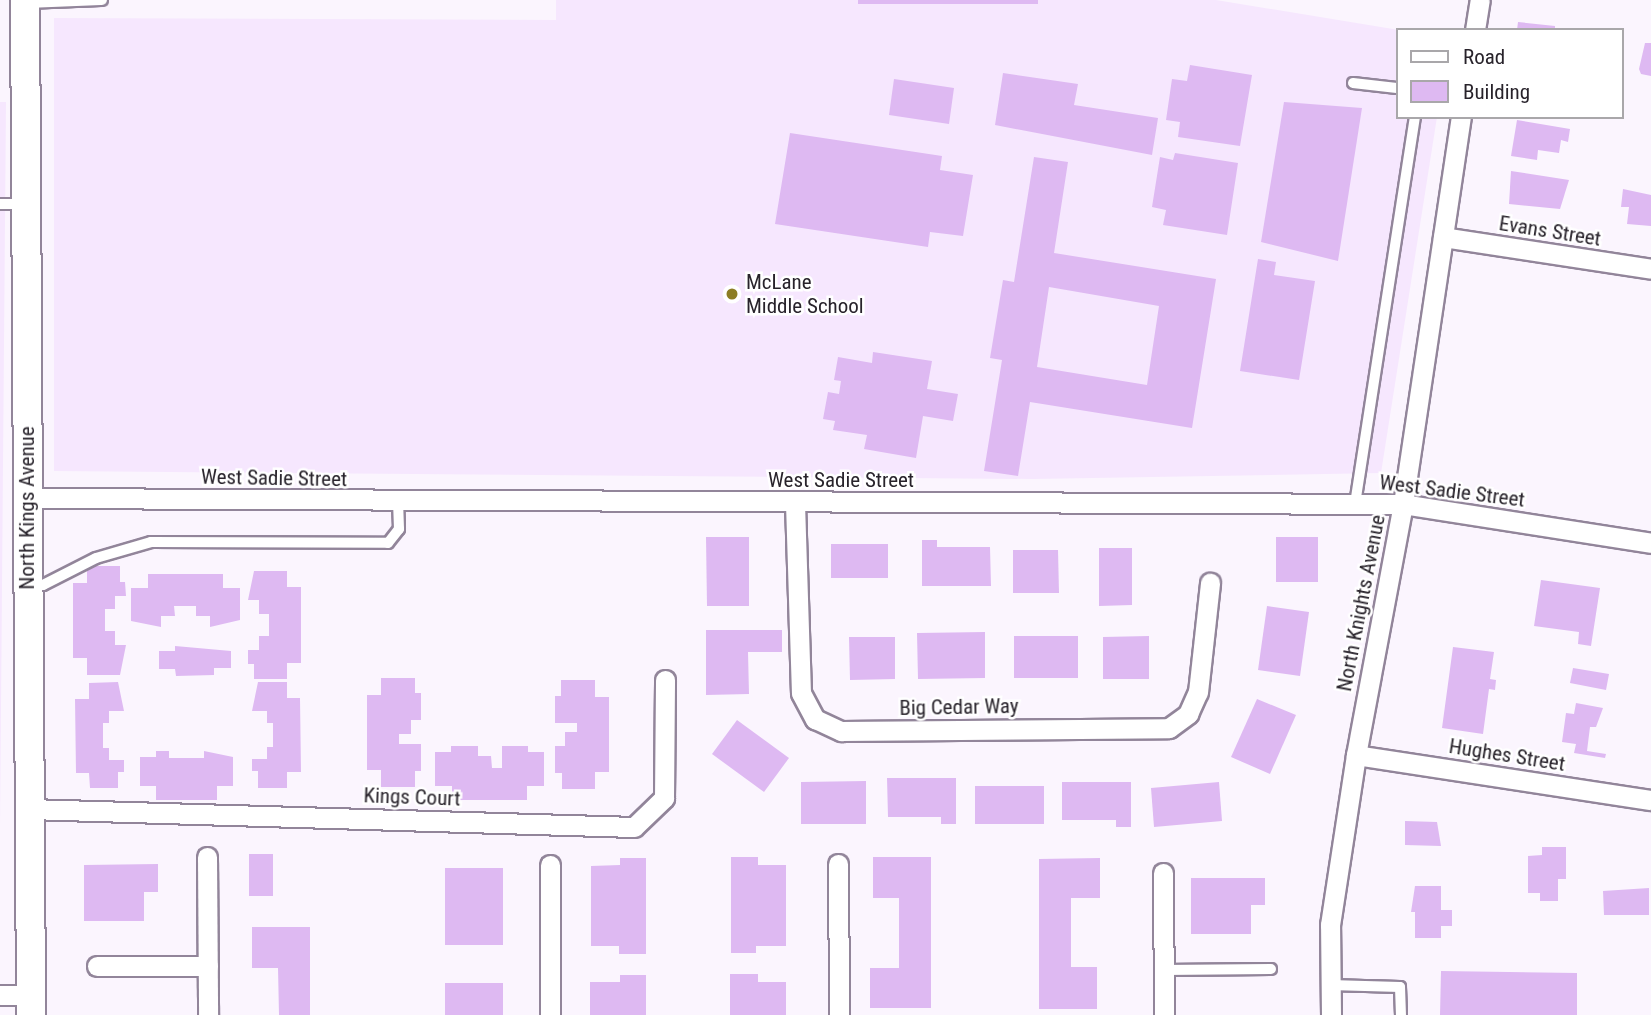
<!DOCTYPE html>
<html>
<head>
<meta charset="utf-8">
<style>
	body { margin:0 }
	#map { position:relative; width:1651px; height:1015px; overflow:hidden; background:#fbf5fe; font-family:"Roboto Condensed",sans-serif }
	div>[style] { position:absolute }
	.built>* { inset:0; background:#f6e7fe }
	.building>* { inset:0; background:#deb9f2 }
	.roads { filter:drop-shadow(2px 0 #92859a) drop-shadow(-2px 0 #92859a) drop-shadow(0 2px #92859a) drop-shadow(0 -2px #92859a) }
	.lane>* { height:10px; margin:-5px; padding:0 5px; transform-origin:5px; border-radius:5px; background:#fff }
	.street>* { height:19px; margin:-9.5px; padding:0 9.5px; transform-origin:9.5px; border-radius:9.5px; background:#fff }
	.secondary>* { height:28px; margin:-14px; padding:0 14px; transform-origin:14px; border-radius:14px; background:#fff }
	.dots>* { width:19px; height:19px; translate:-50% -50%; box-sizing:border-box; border:4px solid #fff; border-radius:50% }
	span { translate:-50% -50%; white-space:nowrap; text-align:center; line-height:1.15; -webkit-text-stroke:5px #fff; paint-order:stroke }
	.street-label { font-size:21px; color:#28232b }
	.poi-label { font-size:21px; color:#28232b }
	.left { translate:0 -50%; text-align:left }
	.legend { position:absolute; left:1396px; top:28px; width:228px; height:91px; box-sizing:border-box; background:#fff; border:2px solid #a9a7aa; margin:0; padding:9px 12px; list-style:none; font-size:21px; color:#28232b }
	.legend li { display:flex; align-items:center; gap:14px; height:35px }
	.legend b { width:35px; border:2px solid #a9a7aa }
</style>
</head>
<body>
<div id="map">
	<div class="built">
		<div style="clip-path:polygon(556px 0,1216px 0,1399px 30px,1397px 117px,1437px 117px,1381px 473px,1033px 479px,54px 471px,54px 18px,556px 20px)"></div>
		<div style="clip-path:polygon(0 102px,6px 102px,0 829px)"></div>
	</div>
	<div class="building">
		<div style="clip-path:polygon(858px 0,1038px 0,1038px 4px,858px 4px)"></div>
		<div style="clip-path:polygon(1518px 22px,1555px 26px,1555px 30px,1517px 30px)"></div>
		<div style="clip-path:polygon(1645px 43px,1651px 43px,1651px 76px,1641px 74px,1639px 69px)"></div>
		<div style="clip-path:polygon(1190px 65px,1252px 75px,1240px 146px,1178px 137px,1180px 122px,1166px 120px,1172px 79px,1187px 81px)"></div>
		<div style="clip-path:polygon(1003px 73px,1078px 84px,1074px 105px,1158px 118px,1152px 155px,995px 125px)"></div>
		<div style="clip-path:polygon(894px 79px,954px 88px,949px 124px,889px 115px)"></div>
		<div style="clip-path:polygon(1284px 102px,1362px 108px,1338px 261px,1261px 242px)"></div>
		<div style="clip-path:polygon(1517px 120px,1570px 129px,1568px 142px,1561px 140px,1559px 153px,1538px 150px,1537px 160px,1511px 156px)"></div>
		<div style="clip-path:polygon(790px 133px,942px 156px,940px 170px,973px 175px,963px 236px,930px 232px,928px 247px,775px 224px)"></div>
		<div style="clip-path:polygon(1175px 153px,1238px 163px,1227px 235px,1163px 225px,1166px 210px,1152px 207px,1160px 157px,1173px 160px)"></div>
		<div style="clip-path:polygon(evenodd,1034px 157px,1068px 162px,1054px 253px,1216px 279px,1192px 428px,1030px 402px,1018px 476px,984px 471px,1002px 360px,990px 358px,1003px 280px,1014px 282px,1034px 157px,1049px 287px,1159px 306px,1147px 385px,1037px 367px,1049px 287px)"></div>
		<div style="clip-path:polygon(1511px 171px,1569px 180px,1560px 209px,1509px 204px)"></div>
		<div style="clip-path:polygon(1623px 189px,1651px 195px,1651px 226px,1627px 224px,1629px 207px,1621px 207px)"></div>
		<div style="clip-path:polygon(1258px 259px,1276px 262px,1274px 275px,1315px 281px,1299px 380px,1240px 371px)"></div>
		<div style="clip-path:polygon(873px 352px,932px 361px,927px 389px,958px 394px,953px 421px,923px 416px,916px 458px,864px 449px,867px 435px,833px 430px,835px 421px,823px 419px,828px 392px,839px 394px,841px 381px,834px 380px,838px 357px,872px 363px)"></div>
		<div style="clip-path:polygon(706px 537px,749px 537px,749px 606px,707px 606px)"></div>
		<div style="clip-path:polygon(1276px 537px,1318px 537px,1318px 582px,1276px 582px)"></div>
		<div style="clip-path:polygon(922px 540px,937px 540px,937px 547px,990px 547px,991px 586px,922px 586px)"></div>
		<div style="clip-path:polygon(831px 544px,888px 544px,888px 578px,831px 578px)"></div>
		<div style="clip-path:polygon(1099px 548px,1132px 548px,1132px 605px,1099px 606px)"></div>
		<div style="clip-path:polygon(1013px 550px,1058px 550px,1059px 593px,1013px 593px)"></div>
		<div style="clip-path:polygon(87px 566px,120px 566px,120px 582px,125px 582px,126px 596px,115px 596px,115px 609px,105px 609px,105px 631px,115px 631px,115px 645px,126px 645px,120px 675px,87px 675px,87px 658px,73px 658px,73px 583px,87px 583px)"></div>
		<div style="clip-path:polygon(254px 571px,287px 571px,287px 587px,301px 587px,301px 663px,287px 663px,287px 679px,254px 679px,254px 664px,248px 664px,248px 650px,259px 650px,259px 636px,269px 636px,269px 614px,259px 614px,259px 600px,248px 600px)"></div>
		<div style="clip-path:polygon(148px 574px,223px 574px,223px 588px,240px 588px,240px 620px,210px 627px,210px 616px,196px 616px,196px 606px,174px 606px,175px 616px,161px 616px,161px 627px,131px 621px,131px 588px,148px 588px)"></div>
		<div style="clip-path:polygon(1541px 580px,1600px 588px,1591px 646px,1578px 644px,1579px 632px,1534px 626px)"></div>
		<div style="clip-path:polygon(1267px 606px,1309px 612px,1300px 676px,1258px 670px)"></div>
		<div style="clip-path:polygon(706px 630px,782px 630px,782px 652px,748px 652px,749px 694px,706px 695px)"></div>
		<div style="clip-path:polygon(985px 632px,985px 678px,918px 679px,917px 633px)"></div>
		<div style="clip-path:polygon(1014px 636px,1078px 636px,1078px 678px,1014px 678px)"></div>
		<div style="clip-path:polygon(1149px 636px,1149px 679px,1103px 679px,1103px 637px)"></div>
		<div style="clip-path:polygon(849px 637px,895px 637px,895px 679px,850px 680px)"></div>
		<div style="clip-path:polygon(175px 646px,231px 651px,231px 668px,214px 668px,214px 675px,176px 676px,175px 669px,159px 669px,159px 651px,175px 651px)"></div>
		<div style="clip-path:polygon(1453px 647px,1494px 652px,1490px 679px,1496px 680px,1495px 690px,1489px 689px,1483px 734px,1442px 728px)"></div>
		<div style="clip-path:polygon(1573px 668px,1609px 674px,1606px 690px,1570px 683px)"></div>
		<div style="clip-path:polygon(381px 678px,415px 678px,415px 693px,421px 693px,421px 720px,411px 720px,411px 734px,399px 734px,399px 744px,421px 744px,421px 771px,415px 771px,415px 787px,381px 787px,381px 770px,367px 770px,367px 695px,381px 695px)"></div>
		<div style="clip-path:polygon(561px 680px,595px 680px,595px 697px,609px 697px,609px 772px,595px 772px,595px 789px,562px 789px,562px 773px,555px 773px,555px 746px,565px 746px,565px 732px,577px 732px,577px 723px,555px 723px,555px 696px,561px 696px)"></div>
		<div style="clip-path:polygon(118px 682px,124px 711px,109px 711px,109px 723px,103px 723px,103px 748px,109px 748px,109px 760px,124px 760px,124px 772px,118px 772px,118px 788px,90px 788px,89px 773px,76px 773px,75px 699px,89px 699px,89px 683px)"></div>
		<div style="clip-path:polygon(258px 682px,287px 682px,287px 698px,300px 698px,301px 772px,287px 772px,287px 788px,258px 788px,258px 771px,252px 771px,252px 759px,267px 759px,267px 747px,273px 747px,273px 723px,267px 723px,267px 711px,252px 711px)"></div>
		<div style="clip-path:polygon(1257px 699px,1296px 715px,1270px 774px,1231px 757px)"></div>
		<div style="clip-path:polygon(1576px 703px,1603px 708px,1596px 727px,1590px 727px,1587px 751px,1606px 754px,1605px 758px,1574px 753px,1576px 744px,1562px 742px,1566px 713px,1574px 714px)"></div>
		<div style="clip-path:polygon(737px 720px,789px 758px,764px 792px,712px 754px)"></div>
		<div style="clip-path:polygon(451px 746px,478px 746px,478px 756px,491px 756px,492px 768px,502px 768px,502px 746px,528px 746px,528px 752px,544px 752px,544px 786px,527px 786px,527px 800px,452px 800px,452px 786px,435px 786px,435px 752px,451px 752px)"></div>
		<div style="clip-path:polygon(156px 751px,169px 751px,169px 758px,204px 758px,204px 751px,233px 757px,233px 786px,217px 786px,217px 800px,156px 800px,156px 786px,140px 786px,140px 757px,156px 757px)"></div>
		<div style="clip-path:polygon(887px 778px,956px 778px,956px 824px,941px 824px,941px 817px,888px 817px)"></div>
		<div style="clip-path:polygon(866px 781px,866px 824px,801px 824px,801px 782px)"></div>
		<div style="clip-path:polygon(1062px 782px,1131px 782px,1131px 827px,1116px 827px,1116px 820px,1062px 820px)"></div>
		<div style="clip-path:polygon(1219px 782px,1222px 821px,1154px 827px,1151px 788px)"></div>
		<div style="clip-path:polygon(975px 786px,1044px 786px,1044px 824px,975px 824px)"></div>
		<div style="clip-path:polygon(1405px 821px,1437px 822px,1441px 846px,1405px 845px)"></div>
		<div style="clip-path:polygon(1542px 847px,1566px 847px,1566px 879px,1558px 879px,1558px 901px,1540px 901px,1540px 893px,1528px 893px,1528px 856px,1542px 855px)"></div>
		<div style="clip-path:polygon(249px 854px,273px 854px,273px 896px,249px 896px)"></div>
		<div style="clip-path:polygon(731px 857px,758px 857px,758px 865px,786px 865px,786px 946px,756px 946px,756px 953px,731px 953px)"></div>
		<div style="clip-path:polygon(873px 857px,931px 857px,931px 1008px,870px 1008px,870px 968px,899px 968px,899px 898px,873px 898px)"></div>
		<div style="clip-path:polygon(620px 858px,646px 858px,646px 954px,619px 954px,619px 946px,591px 946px,591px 866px,620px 865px)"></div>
		<div style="clip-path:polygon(1100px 858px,1100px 898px,1071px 898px,1071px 967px,1097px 967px,1097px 1009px,1039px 1009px,1039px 859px)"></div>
		<div style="clip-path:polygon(158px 864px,158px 892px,144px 892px,144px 921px,84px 921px,84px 865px)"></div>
		<div style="clip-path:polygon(445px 868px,503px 868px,503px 945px,445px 945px)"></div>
		<div style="clip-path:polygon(1191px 878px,1265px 878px,1265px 905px,1251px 905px,1251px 934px,1191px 934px)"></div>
		<div style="clip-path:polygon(1415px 886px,1441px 886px,1441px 910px,1452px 910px,1452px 926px,1441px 926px,1441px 938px,1415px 938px,1415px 912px,1411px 912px)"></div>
		<div style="clip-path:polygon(1649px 888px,1649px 915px,1604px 915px,1603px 891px)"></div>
		<div style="clip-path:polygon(252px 927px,310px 927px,310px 1015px,279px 1015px,278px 968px,252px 968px)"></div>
		<div style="clip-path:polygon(1441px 971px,1577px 973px,1577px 1015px,1440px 1015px)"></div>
		<div style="clip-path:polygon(730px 974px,758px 974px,758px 982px,786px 982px,786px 1015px,730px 1015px)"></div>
		<div style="clip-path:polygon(620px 975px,646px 975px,646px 1015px,590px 1015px,590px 982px,620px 982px)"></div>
		<div style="clip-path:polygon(445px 983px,503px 983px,503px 1015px,445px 1015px)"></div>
	</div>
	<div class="roads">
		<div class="lane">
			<div style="left:26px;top:3px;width:76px;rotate:-2.3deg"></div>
			<div style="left:1353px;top:83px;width:44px;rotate:6.5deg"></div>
			<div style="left:0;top:204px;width:23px"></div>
			<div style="left:1355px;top:504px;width:392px;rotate:-81.2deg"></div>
			<div style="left:32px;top:585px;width:11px"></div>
			<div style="left:43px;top:585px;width:59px;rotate:-27deg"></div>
			<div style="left:96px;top:558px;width:57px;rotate:-16.2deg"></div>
			<div style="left:151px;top:542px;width:237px;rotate:0.2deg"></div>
			<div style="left:388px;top:543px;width:18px;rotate:-52deg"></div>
			<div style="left:399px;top:529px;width:27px;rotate:-92deg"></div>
			<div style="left:1163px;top:970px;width:108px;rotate:-0.5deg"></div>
			<div style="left:1330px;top:985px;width:70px;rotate:1.6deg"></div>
			<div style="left:1400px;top:987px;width:28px;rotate:88deg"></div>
		</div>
		<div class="street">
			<div style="left:1475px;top:30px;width:30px;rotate:-81deg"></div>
			<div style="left:1443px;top:237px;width:210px;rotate:8.7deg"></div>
			<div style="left:28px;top:498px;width:1375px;rotate:0.25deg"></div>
			<div style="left:1403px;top:504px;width:251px;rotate:8.9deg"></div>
			<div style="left:795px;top:503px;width:190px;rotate:88.2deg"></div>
			<div style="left:801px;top:693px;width:30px;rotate:62deg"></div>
			<div style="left:815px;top:719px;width:29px;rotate:25deg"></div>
			<div style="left:841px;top:731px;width:328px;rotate:-0.5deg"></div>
			<div style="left:1169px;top:728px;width:24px;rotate:-36deg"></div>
			<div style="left:1188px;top:714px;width:24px;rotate:-66deg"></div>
			<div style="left:1198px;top:692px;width:110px;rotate:-83.7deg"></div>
			<div style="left:1356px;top:755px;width:298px;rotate:8.7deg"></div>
			<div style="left:28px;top:809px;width:606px;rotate:1.7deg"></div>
			<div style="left:634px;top:827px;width:42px;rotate:-44deg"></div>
			<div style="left:664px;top:798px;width:118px;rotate:-89.5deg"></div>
			<div style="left:207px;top:857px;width:158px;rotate:89.6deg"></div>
			<div style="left:838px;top:864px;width:151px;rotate:89.6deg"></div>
			<div style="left:550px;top:865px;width:150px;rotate:90deg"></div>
			<div style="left:1163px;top:873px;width:142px;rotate:89.6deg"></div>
			<div style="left:97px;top:966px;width:111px"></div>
			<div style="left:0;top:995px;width:31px"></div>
			<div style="left:1331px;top:1015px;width:90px;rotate:-90.6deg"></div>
			<div style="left:1330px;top:925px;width:172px;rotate:-81.3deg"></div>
			<div style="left:1356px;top:755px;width:255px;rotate:-79.4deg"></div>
			<div style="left:1403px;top:504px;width:391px;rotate:-81.5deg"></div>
		</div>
		<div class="secondary">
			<div style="left:25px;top:0;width:1015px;rotate:89.66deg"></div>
		</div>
	</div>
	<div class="dots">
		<div style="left:732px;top:294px;background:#8c7d24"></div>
	</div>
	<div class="street-label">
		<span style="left:1550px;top:231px;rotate:9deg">Evans Street</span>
		<span style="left:274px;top:478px;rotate:1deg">West Sadie Street</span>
		<span style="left:841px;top:480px">West Sadie Street</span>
		<span style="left:1452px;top:491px;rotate:7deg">West Sadie Street</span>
		<span style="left:27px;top:508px;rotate:-90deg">North Kings Avenue</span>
		<span style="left:1361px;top:603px;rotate:-79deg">North Knights Avenue</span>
		<span style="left:959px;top:707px;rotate:-1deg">Big Cedar Way</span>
		<span style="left:1507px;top:755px;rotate:9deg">Hughes Street</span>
		<span style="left:412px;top:797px;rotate:2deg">Kings Court</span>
	</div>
	<div class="poi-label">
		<span class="left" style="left:746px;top:294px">McLane<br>Middle School</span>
	</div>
	<ul class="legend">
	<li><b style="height:9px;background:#fff"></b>Road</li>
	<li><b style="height:19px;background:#deb9f2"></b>Building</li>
	</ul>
</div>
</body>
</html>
